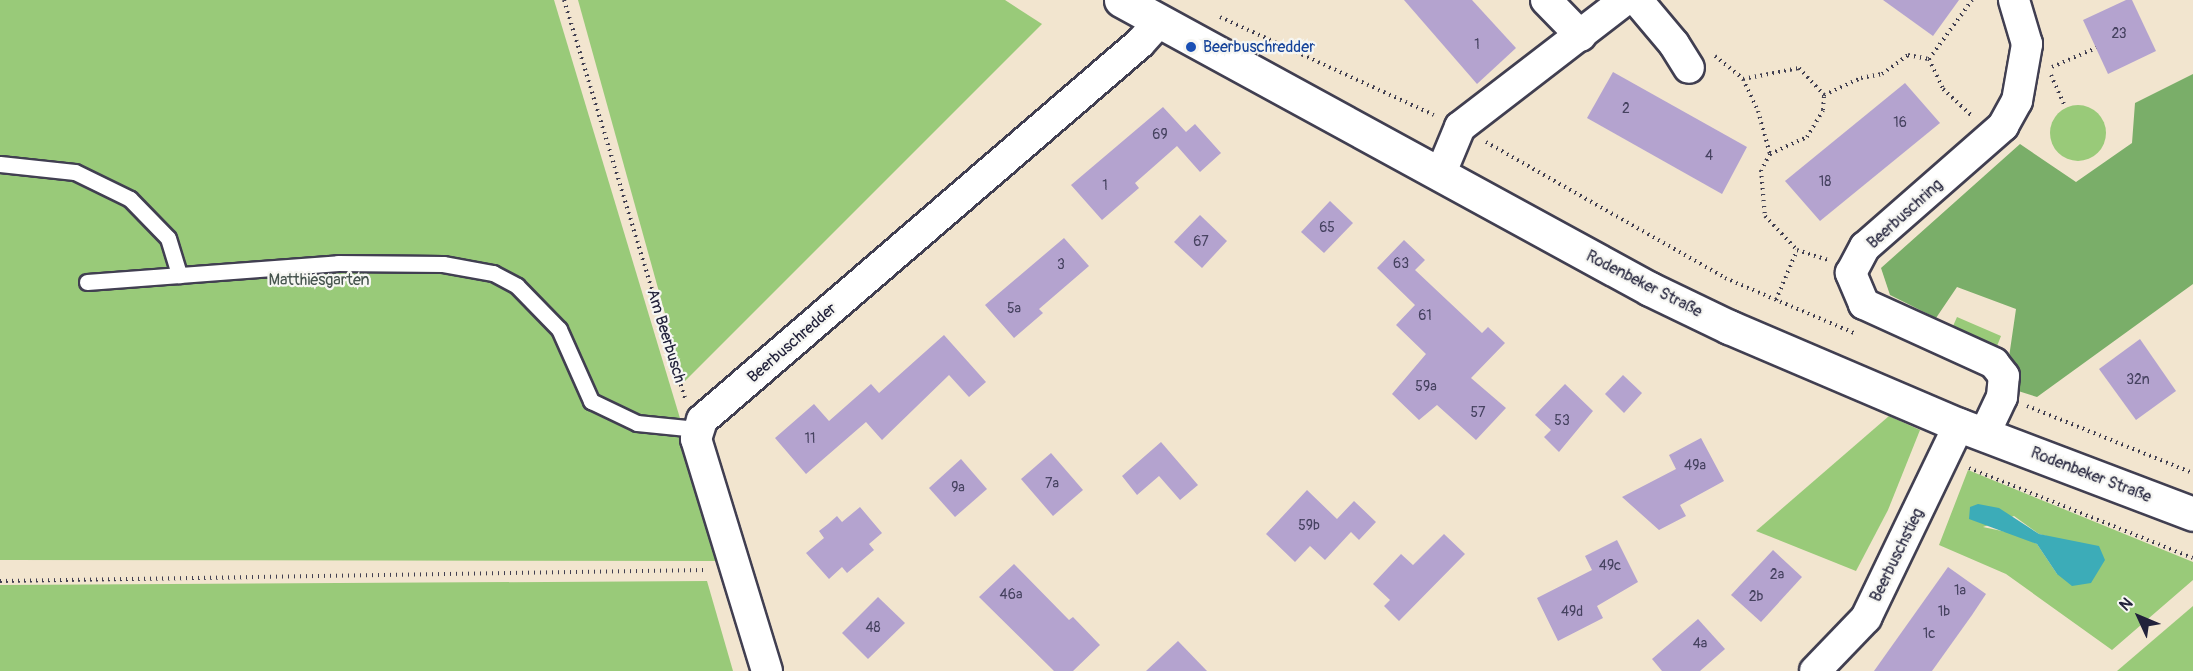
<!DOCTYPE html>
<html>
<head>
<meta charset="utf-8">
<style>
	body { margin:0 }
	#map { position:relative; width:2193px; height:671px; overflow:hidden; background:#f2e5cf; font-family:Pangolin,sans-serif }
	div>[style] { position:absolute }
	.green>* { inset:0; background:#99ca79 }
	.round { border-radius:50% }
	.forest>* { inset:0; background:#7aae69 }
	.water>* { inset:0; background:#3cacb8 }
	.building>* { inset:0; background:#b4a3cf }
	.path>* { height:4px; margin-top:-2px; transform-origin:0; background:repeating-linear-gradient(90deg,#413f51 0 1.5px,transparent 0 6px) }
	.roads { filter:drop-shadow(2px 0 #413f51) drop-shadow(-2px 0 #413f51) drop-shadow(0 2px #413f51) drop-shadow(0 -2px #413f51) }
	.service>* { height:15px; margin:-7.5px; padding:0 7.5px; transform-origin:7.5px; border-radius:7.5px; background:#fff }
	.minor>* { height:30px; margin:-15px; padding:0 15px; transform-origin:15px; border-radius:15px; background:#fff }
	.tertiary>* { height:33px; margin:-16.5px; padding:0 16.5px; transform-origin:16.5px; border-radius:16.5px; background:#fff }
	.dots>* { width:16px; height:16px; translate:-50% -50%; box-sizing:border-box; border:3px solid #f6f6f2; border-radius:50% }
	span { translate:-50% -50%; white-space:nowrap; text-align:center; line-height:1.15; -webkit-text-stroke:4.5px #f6f6f2; paint-order:stroke }
	.number-label { font-size:14px; color:#464260 }
	.number-label span { -webkit-text-stroke-width:0 }
	.transit-label { font-size:16px; color:#164399 }
	.left { translate:0 -50%; text-align:left }
	.street-label { font-size:16px; color:#22223b }
	.park-label { font-size:16px; color:#46544e }
	.north { position:absolute; left:2109px; top:587px; width:60px; height:60px; -webkit-text-stroke:4px #f6f6f2; paint-order:stroke; rotate:314deg; font-size:16px; font-weight:700; line-height:24px; text-align:center; color:#22223b }
	.north::after { content:''; display:block; margin:auto; width:21px; height:27px; background:#22223b; clip-path:polygon(50% 0,100% 100%,50% 72%,0 100%) }
</style>
</head>
<body>
<div id="map">
	<div class="green">
		<div style="clip-path:polygon(0 0,554px 0,723px 561px,0 560px)"></div>
		<div style="clip-path:polygon(578px 0,1005px 0,1042px 24px,684px 382px)"></div>
		<div class="round" style="left:2050px;top:105px;width:56px;height:56px"></div>
		<div style="clip-path:polygon(1957px 317px,2001px 336px,1995px 351px,1950px 333px)"></div>
		<div style="clip-path:polygon(1889px 416px,1920px 430px,1888px 510px,1856px 571px,1756px 531px)"></div>
		<div style="clip-path:polygon(evenodd,1968px 470px,2193px 562px,2193px 580px,2112px 650px,2006px 574px,1939px 545px,1968px 470px,2014px 516px,2039px 534px,2061px 540px,2057px 574px,2037px 544px,2016px 534px,1983px 527px,2014px 516px)"></div>
		<div style="clip-path:polygon(707px 581px,733px 671px,0 671px,0 585px)"></div>
		<div style="clip-path:polygon(2193px 606px,2193px 671px,2117px 671px)"></div>
	</div>
	<div class="forest">
		<div style="clip-path:polygon(2193px 74px,2193px 284px,2037px 397px,1996px 384px,2008px 364px,2016px 309px,1957px 287px,1936px 318px,1890px 295px,1881px 268px,2020px 144px,2076px 182px,2132px 143px,2135px 103px)"></div>
	</div>
	<div class="water">
		<div style="clip-path:polygon(1978px 504px,1999px 508px,2039px 534px,2099px 546px,2105px 560px,2091px 583px,2072px 586px,2057px 574px,2037px 544px,1969px 519px,1970px 507px)"></div>
	</div>
	<div class="building">
		<div style="clip-path:polygon(1404px 0,1472px 0,1516px 48px,1477px 84px)"></div>
		<div style="clip-path:polygon(1883px 0,1959px 0,1933px 36px)"></div>
		<div style="clip-path:polygon(2126px 0,2132px 0,2156px 51px,2108px 74px,2083px 20px)"></div>
		<div style="clip-path:polygon(1613px 72px,1747px 147px,1722px 194px,1587px 118px)"></div>
		<div style="clip-path:polygon(1905px 83px,1940px 123px,1820px 221px,1785px 181px)"></div>
		<div style="clip-path:polygon(1163px 107px,1186px 132px,1195px 124px,1221px 153px,1200px 172px,1177px 146px,1135px 183px,1139px 188px,1102px 220px,1071px 185px)"></div>
		<div style="clip-path:polygon(1330px 201px,1353px 223px,1324px 253px,1301px 232px)"></div>
		<div style="clip-path:polygon(1200px 215px,1227px 241px,1202px 268px,1174px 242px)"></div>
		<div style="clip-path:polygon(1064px 238px,1089px 266px,1039px 309px,1043px 313px,1014px 338px,985px 305px)"></div>
		<div style="clip-path:polygon(1404px 240px,1425px 260px,1415px 270px,1482px 333px,1488px 327px,1505px 343px,1471px 378px,1506px 408px,1476px 440px,1437px 405px,1419px 420px,1392px 394px,1426px 354px,1396px 325px,1415px 305px,1377px 268px)"></div>
		<div style="clip-path:polygon(944px 335px,986px 382px,969px 397px,949px 375px,882px 440px,866px 422px,806px 474px,775px 438px,814px 404px,829px 421px,871px 384px,879px 393px)"></div>
		<div style="clip-path:polygon(2140px 339px,2176px 391px,2136px 420px,2099px 369px)"></div>
		<div style="clip-path:polygon(1623px 375px,1642px 393px,1624px 413px,1605px 394px)"></div>
		<div style="clip-path:polygon(1565px 384px,1593px 411px,1559px 452px,1544px 437px,1551px 430px,1535px 415px)"></div>
		<div style="clip-path:polygon(1701px 438px,1724px 481px,1680px 505px,1686px 516px,1659px 530px,1622px 497px,1676px 469px,1669px 455px)"></div>
		<div style="clip-path:polygon(1161px 442px,1198px 485px,1180px 500px,1159px 476px,1137px 495px,1122px 476px)"></div>
		<div style="clip-path:polygon(1051px 453px,1083px 490px,1053px 516px,1021px 479px)"></div>
		<div style="clip-path:polygon(961px 459px,987px 489px,955px 517px,929px 488px)"></div>
		<div style="clip-path:polygon(1307px 490px,1337px 519px,1354px 501px,1376px 522px,1359px 540px,1351px 532px,1325px 560px,1310px 546px,1295px 562px,1266px 534px)"></div>
		<div style="clip-path:polygon(860px 507px,882px 533px,869px 544px,874px 550px,847px 573px,842px 567px,829px 579px,806px 553px,824px 538px,819px 531px,828px 524px,837px 516px,842px 522px)"></div>
		<div style="clip-path:polygon(1444px 534px,1465px 554px,1399px 621px,1384px 606px,1390px 600px,1373px 584px,1401px 554px,1413px 565px)"></div>
		<div style="clip-path:polygon(1617px 540px,1638px 582px,1597px 606px,1603px 618px,1558px 641px,1537px 598px,1592px 570px,1585px 556px)"></div>
		<div style="clip-path:polygon(1773px 550px,1802px 577px,1761px 622px,1731px 595px)"></div>
		<div style="clip-path:polygon(1014px 564px,1069px 620px,1073px 617px,1100px 645px,1073px 671px,1054px 671px,979px 597px)"></div>
		<div style="clip-path:polygon(1948px 567px,1986px 594px,1972px 615px,1932px 671px,1874px 671px)"></div>
		<div style="clip-path:polygon(878px 597px,905px 623px,868px 659px,842px 633px)"></div>
		<div style="clip-path:polygon(1698px 619px,1725px 649px,1700px 671px,1662px 671px,1652px 659px)"></div>
		<div style="clip-path:polygon(1178px 641px,1207px 671px,1146px 671px)"></div>
	</div>
	<div class="path">
		<div style="left:564px;top:0;width:416px;rotate:73.1deg"></div>
		<div style="left:1220px;top:17px;width:235px;rotate:24.6deg"></div>
		<div style="left:1715px;top:56px;width:36px;rotate:39deg"></div>
		<div style="left:1743px;top:79px;width:35px;rotate:65deg"></div>
		<div style="left:1758px;top:111px;width:45px;rotate:74.4deg"></div>
		<div style="left:1770px;top:154px;width:18px;rotate:119deg"></div>
		<div style="left:1761px;top:170px;width:46px;rotate:85deg"></div>
		<div style="left:1765px;top:216px;width:47px;rotate:46.7deg"></div>
		<div style="left:1797px;top:250px;width:33px;rotate:18deg"></div>
		<div style="left:1929px;top:59px;width:73px;rotate:-53.9deg"></div>
		<div style="left:2052px;top:67px;width:48px;rotate:-23.4deg"></div>
		<div style="left:2051px;top:75px;width:35px;rotate:66deg"></div>
		<div style="left:1743px;top:79px;width:57px;rotate:-11.1deg"></div>
		<div style="left:1799px;top:68px;width:37px;rotate:47deg"></div>
		<div style="left:1486px;top:142px;width:275px;rotate:29.6deg"></div>
		<div style="left:1725px;top:278px;width:140px;rotate:23.1deg"></div>
		<div style="left:1770px;top:154px;width:41px;rotate:-24.7deg"></div>
		<div style="left:1807px;top:137px;width:31px;rotate:-59deg"></div>
		<div style="left:1823px;top:110px;width:15px;rotate:-86deg"></div>
		<div style="left:1824px;top:95px;width:41px;rotate:-24.7deg"></div>
		<div style="left:1861px;top:78px;width:21px;rotate:-11deg"></div>
		<div style="left:1882px;top:74px;width:32px;rotate:-36deg"></div>
		<div style="left:1908px;top:55px;width:21px;rotate:11deg"></div>
		<div style="left:1929px;top:59px;width:33px;rotate:65deg"></div>
		<div style="left:1943px;top:89px;width:40px;rotate:43deg"></div>
		<div style="left:1776px;top:300px;width:54px;rotate:-67.2deg"></div>
		<div style="left:2027px;top:406px;width:179px;rotate:22deg"></div>
		<div style="left:1969px;top:468px;width:241px;rotate:21.9deg"></div>
		<div style="left:0;top:581px;width:707px;rotate:-0.89deg"></div>
	</div>
	<div class="roads">
		<div class="service">
			<div style="left:0;top:164px;width:75px;rotate:6.1deg"></div>
			<div style="left:75px;top:172px;width:61px;rotate:26.1deg"></div>
			<div style="left:130px;top:199px;width:54px;rotate:45.7deg"></div>
			<div style="left:168px;top:238px;width:39px;rotate:73deg"></div>
			<div style="left:87px;top:282px;width:252px;rotate:-4.3deg"></div>
			<div style="left:338px;top:263px;width:105px;rotate:0.5deg"></div>
			<div style="left:443px;top:264px;width:51px;rotate:10.2deg"></div>
			<div style="left:493px;top:273px;width:27px;rotate:28deg"></div>
			<div style="left:517px;top:286px;width:60px;rotate:45.7deg"></div>
			<div style="left:559px;top:329px;width:79px;rotate:66deg"></div>
			<div style="left:591px;top:401px;width:51px;rotate:25.6deg"></div>
			<div style="left:637px;top:423px;width:60px;rotate:5.7deg"></div>
		</div>
		<div class="minor">
			<div style="left:1546px;top:0;width:50px;rotate:45.8deg"></div>
			<div style="left:1637px;top:0;width:57px;rotate:49.9deg"></div>
			<div style="left:1674px;top:44px;width:28px;rotate:58deg"></div>
			<div style="left:1440px;top:175px;width:52px;rotate:-67.4deg"></div>
			<div style="left:1460px;top:127px;width:208px;rotate:-37.6deg"></div>
			<div style="left:1984px;top:435px;width:42px;rotate:-64.7deg"></div>
			<div style="left:2002px;top:397px;width:21px;rotate:-85deg"></div>
			<div style="left:2004px;top:376px;width:16px;rotate:-128deg"></div>
			<div style="left:1994px;top:363px;width:143px;rotate:-155.6deg"></div>
			<div style="left:1864px;top:304px;width:34px;rotate:-113deg"></div>
			<div style="left:1851px;top:273px;width:30px;rotate:-62deg"></div>
			<div style="left:1865px;top:247px;width:184px;rotate:-41.2deg"></div>
			<div style="left:2003px;top:126px;width:29px;rotate:-61deg"></div>
			<div style="left:2017px;top:101px;width:58px;rotate:-80deg"></div>
			<div style="left:2027px;top:44px;width:46px;rotate:-106.5deg"></div>
			<div style="left:767px;top:671px;width:243px;rotate:-107deg"></div>
			<div style="left:696px;top:439px;width:20px;rotate:-72deg"></div>
			<div style="left:702px;top:420px;width:578px;rotate:-40.72deg"></div>
			<div style="left:1140px;top:43px;width:30px;rotate:-48deg"></div>
			<div style="left:1815px;top:671px;width:74px;rotate:-46.1deg"></div>
			<div style="left:1866px;top:618px;width:214px;rotate:-64.3deg"></div>
		</div>
		<div class="tertiary">
			<div style="left:1121px;top:0;width:603px;rotate:28.65deg"></div>
			<div style="left:1650px;top:289px;width:88px;rotate:25.7deg"></div>
			<div style="left:1729px;top:327px;width:250px;rotate:23.1deg"></div>
			<div style="left:1959px;top:425px;width:250px;rotate:20.8deg"></div>
		</div>
	</div>
	<div class="dots">
		<div style="left:1191px;top:47px;background:#1a4fb4"></div>
	</div>
	<div class="number-label">
		<span style="left:2119px;top:34px">23</span>
		<span style="left:1477px;top:45px">1</span>
		<span style="left:1626px;top:109px">2</span>
		<span style="left:1900px;top:123px">16</span>
		<span style="left:1160px;top:135px">69</span>
		<span style="left:1709px;top:156px">4</span>
		<span style="left:1825px;top:182px">18</span>
		<span style="left:1105px;top:186px">1</span>
		<span style="left:1327px;top:228px">65</span>
		<span style="left:1201px;top:242px">67</span>
		<span style="left:1401px;top:264px">63</span>
		<span style="left:1061px;top:265px">3</span>
		<span style="left:1014px;top:309px">5a</span>
		<span style="left:1425px;top:316px">61</span>
		<span style="left:2138px;top:380px">32n</span>
		<span style="left:1426px;top:387px">59a</span>
		<span style="left:1478px;top:413px">57</span>
		<span style="left:1562px;top:421px">53</span>
		<span style="left:810px;top:439px">11</span>
		<span style="left:1695px;top:466px">49a</span>
		<span style="left:1052px;top:484px">7a</span>
		<span style="left:958px;top:488px">9a</span>
		<span style="left:1309px;top:526px">59b</span>
		<span style="left:1610px;top:566px">49c</span>
		<span style="left:1777px;top:575px">2a</span>
		<span style="left:1960px;top:591px">1a</span>
		<span style="left:1011px;top:595px">46a</span>
		<span style="left:1756px;top:597px">2b</span>
		<span style="left:1572px;top:612px">49d</span>
		<span style="left:1944px;top:612px">1b</span>
		<span style="left:873px;top:628px">48</span>
		<span style="left:1929px;top:634px">1c</span>
		<span style="left:1700px;top:644px">4a</span>
	</div>
	<div class="transit-label">
		<span class="left" style="left:1203px;top:47px">Beerbuschredder</span>
	</div>
	<div class="street-label">
		<span style="left:1905px;top:214px;rotate:-42deg">Beerbuschring</span>
		<span style="left:1644px;top:284px;rotate:27deg">Rodenbeker Straße</span>
		<span style="left:666px;top:336px;rotate:73deg">Am Beerbusch</span>
		<span style="left:792px;top:343px;rotate:-41deg">Beerbuschredder</span>
		<span style="left:2091px;top:475px;rotate:21deg">Rodenbeker Straße</span>
		<span style="left:1897px;top:555px;rotate:-64deg">Beerbuschstieg</span>
	</div>
	<div class="park-label">
		<span style="left:319px;top:280px">Matthiesgarten</span>
	</div>
	<div class="north">N</div>
</div>
</body>
</html>
